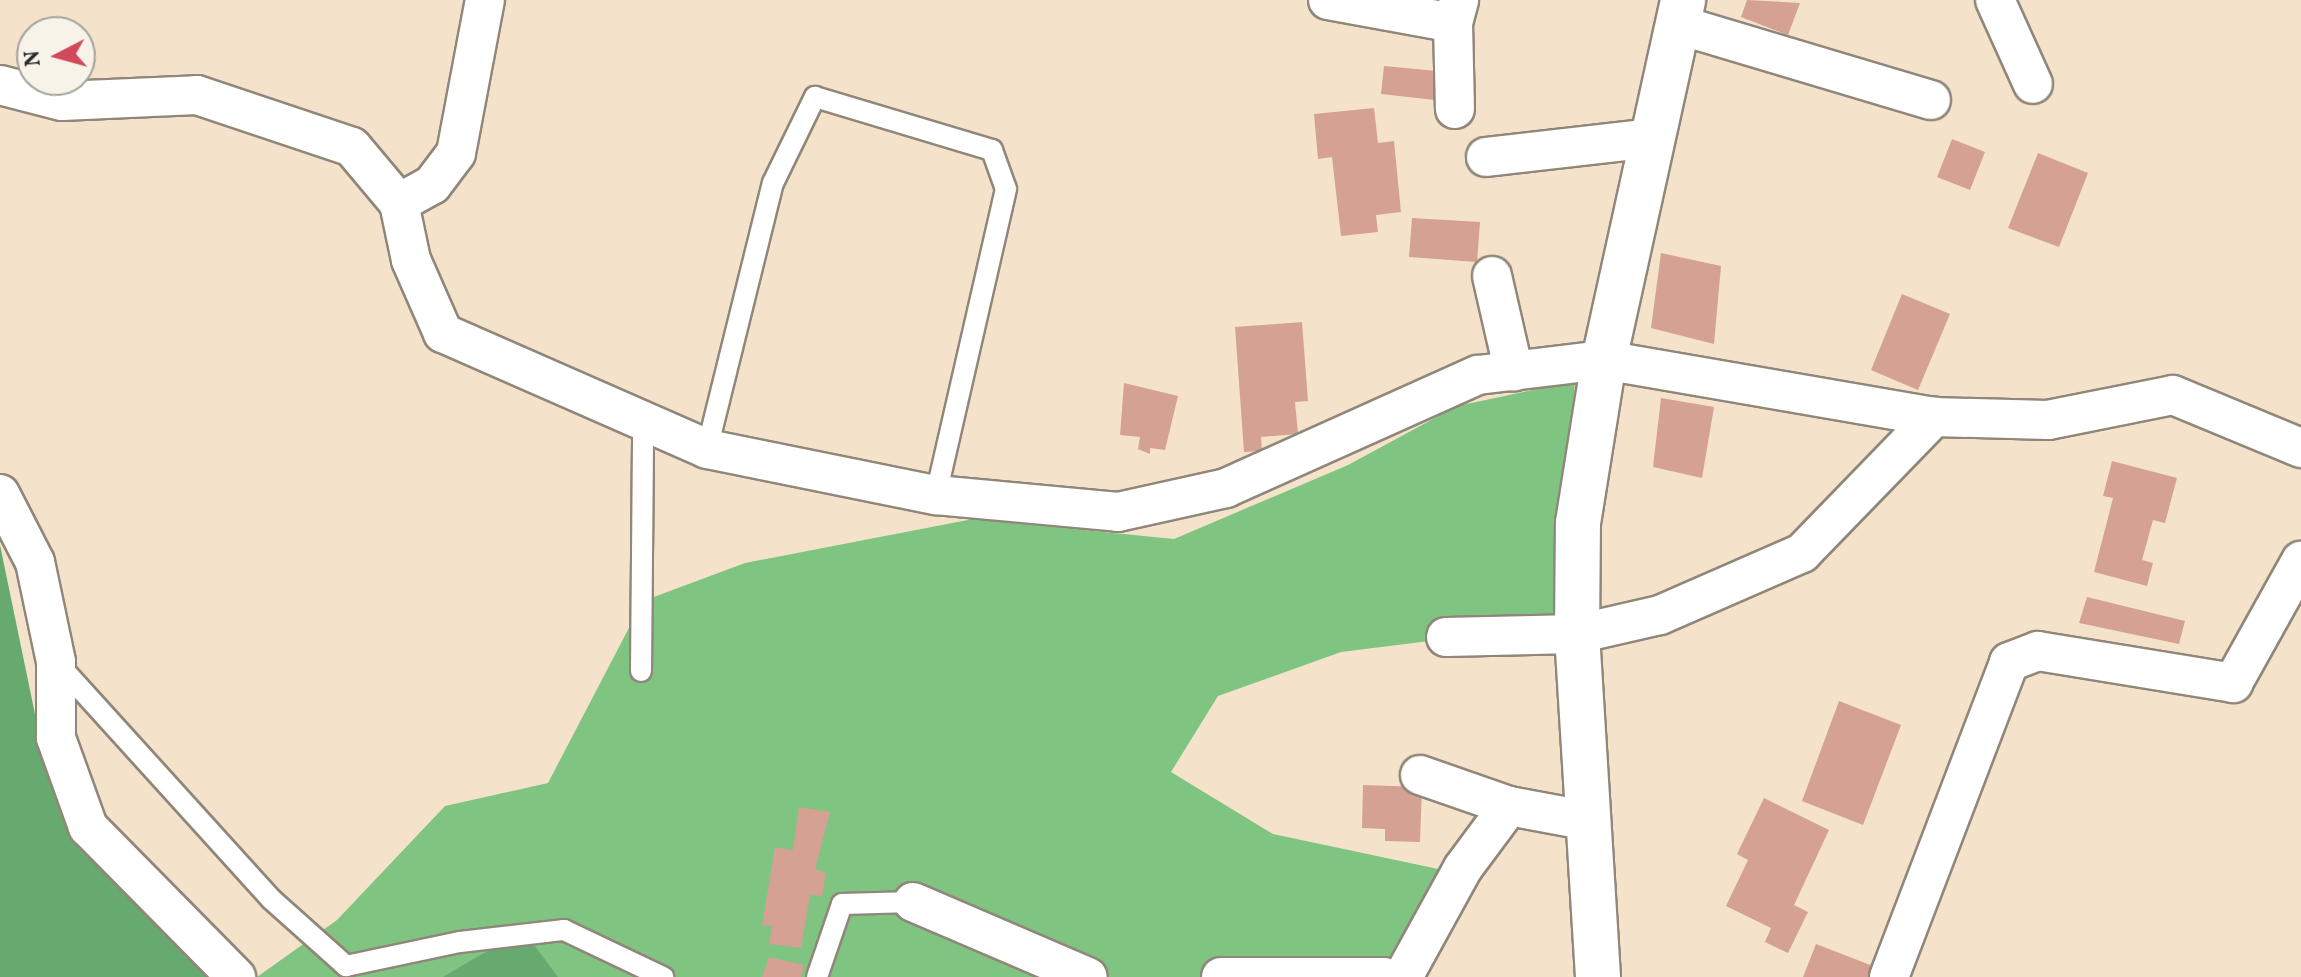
<!DOCTYPE html>
<html>
<head>
<meta charset="utf-8">
<style>
	body { margin:0 }
	#map { position:relative; width:2301px; height:977px; overflow:hidden; background:#f4e3ca; font-family:Vollkorn,serif }
	div>[style] { position:absolute }
	.green>* { inset:0; background:#7fc581 }
	.forest>* { inset:0; background:#67aa6f }
	.building>* { inset:0; background:#d4a193 }
	.roads { filter:drop-shadow(2px 0 #90877a) drop-shadow(-2px 0 #90877a) drop-shadow(0 2px #90877a) drop-shadow(0 -2px #90877a) }
	.lane>* { height:20px; margin:-10px; padding:0 10px; transform-origin:10px; border-radius:10px; background:#fff }
	.street>* { height:38px; margin:-19px; padding:0 19px; transform-origin:19px; border-radius:19px; background:#fff }
	.secondary>* { height:44px; margin:-22px; padding:0 22px; transform-origin:22px; border-radius:22px; background:#fff }
	span { translate:-50% -50%; white-space:nowrap; text-align:center; line-height:1.15; -webkit-text-stroke:6px #f7f3e8; paint-order:stroke }
	.north { position:absolute; left:16px; top:16px; width:80px; height:80px; box-sizing:border-box; background:#f7f3e8; border:2px solid #a5a39c; border-radius:50%; rotate:264deg; font-size:22px; font-weight:700; line-height:32px; text-align:center; color:#2b2b2b }
	.north::after { content:''; display:block; margin:auto; width:28px; height:36px; background:#d1495b; clip-path:polygon(50% 0,100% 100%,50% 72%,0 100%) }
</style>
</head>
<body>
<div id="map">
	<div class="green">
		<div style="clip-path:polygon(1575px 381px,1559px 625px,1341px 652px,1218px 696px,1171px 772px,1273px 834px,1443px 870px,1404px 977px,257px 977px,337px 920px,445px 806px,548px 783px,643px 601px,745px 563px,973px 519px,1174px 539px,1348px 465px,1457px 406px)"></div>
	</div>
	<div class="forest">
		<div style="clip-path:polygon(0 545px,36px 719px,209px 977px,0 977px)"></div>
		<div style="clip-path:polygon(526px 934px,558px 977px,443px 977px,482px 954px)"></div>
	</div>
	<div class="building">
		<div style="clip-path:polygon(1747px 0,1800px 3px,1788px 35px,1741px 17px)"></div>
		<div style="clip-path:polygon(1384px 66px,1437px 71px,1435px 100px,1381px 94px)"></div>
		<div style="clip-path:polygon(1374px 108px,1378px 143px,1394px 141px,1401px 212px,1376px 215px,1378px 232px,1341px 236px,1332px 157px,1318px 159px,1314px 114px)"></div>
		<div style="clip-path:polygon(1952px 139px,1985px 152px,1970px 190px,1937px 177px)"></div>
		<div style="clip-path:polygon(2038px 153px,2088px 173px,2059px 247px,2008px 228px)"></div>
		<div style="clip-path:polygon(1412px 218px,1480px 222px,1477px 262px,1409px 257px)"></div>
		<div style="clip-path:polygon(1661px 253px,1721px 266px,1714px 344px,1651px 328px)"></div>
		<div style="clip-path:polygon(1902px 294px,1950px 314px,1918px 390px,1871px 370px)"></div>
		<div style="clip-path:polygon(1302px 322px,1308px 401px,1295px 402px,1298px 434px,1261px 437px,1262px 451px,1244px 452px,1235px 327px)"></div>
		<div style="clip-path:polygon(1124px 383px,1178px 396px,1165px 450px,1150px 448px,1150px 454px,1138px 449px,1140px 437px,1120px 435px)"></div>
		<div style="clip-path:polygon(1661px 398px,1714px 407px,1702px 478px,1653px 467px)"></div>
		<div style="clip-path:polygon(2112px 461px,2177px 478px,2165px 523px,2153px 520px,2142px 560px,2153px 563px,2147px 586px,2094px 572px,2113px 498px,2103px 496px)"></div>
		<div style="clip-path:polygon(2087px 597px,2185px 621px,2179px 644px,2079px 623px)"></div>
		<div style="clip-path:polygon(1839px 701px,1901px 725px,1863px 825px,1802px 801px)"></div>
		<div style="clip-path:polygon(1363px 785px,1422px 787px,1420px 842px,1385px 841px,1385px 829px,1362px 828px)"></div>
		<div style="clip-path:polygon(1764px 798px,1829px 830px,1794px 905px,1808px 912px,1788px 953px,1765px 942px,1771px 928px,1726px 906px,1748px 860px,1737px 854px)"></div>
		<div style="clip-path:polygon(799px 807px,830px 812px,815px 869px,826px 873px,822px 896px,810px 895px,801px 948px,769px 944px,772px 925px,762px 926px,775px 847px,793px 850px)"></div>
		<div style="clip-path:polygon(1816px 944px,1873px 966px,1869px 977px,1803px 977px)"></div>
		<div style="clip-path:polygon(769px 957px,804px 965px,801px 977px,762px 977px)"></div>
	</div>
	<div class="roads">
		<div class="lane">
			<div style="left:707px;top:449px;width:274px;rotate:-76.1deg"></div>
			<div style="left:773px;top:183px;width:96px;rotate:-64deg"></div>
			<div style="left:815px;top:97px;width:185px;rotate:16.7deg"></div>
			<div style="left:992px;top:150px;width:41px;rotate:70.3deg"></div>
			<div style="left:1006px;top:189px;width:314px;rotate:102.9deg"></div>
			<div style="left:58px;top:664px;width:317px;rotate:47.8deg"></div>
			<div style="left:271px;top:899px;width:101px;rotate:41.8deg"></div>
			<div style="left:346px;top:966px;width:116px;rotate:-11.9deg"></div>
			<div style="left:460px;top:942px;width:105px;rotate:-6.6deg"></div>
			<div style="left:564px;top:930px;width:110px;rotate:25.4deg"></div>
			<div style="left:641px;top:671px;width:252px;rotate:-89.5deg"></div>
			<div style="left:817px;top:977px;width:77px;rotate:-71.1deg"></div>
			<div style="left:842px;top:904px;width:71px;rotate:-1.6deg"></div>
		</div>
		<div class="street">
			<div style="left:1328px;top:0;width:127px;rotate:10.4deg"></div>
			<div style="left:1453px;top:23px;width:24px;rotate:-75deg"></div>
			<div style="left:1995px;top:0;width:92px;rotate:65.7deg"></div>
			<div style="left:1453px;top:23px;width:86px;rotate:88.7deg"></div>
			<div style="left:1676px;top:24px;width:266px;rotate:16.6deg"></div>
			<div style="left:0;top:85px;width:64px;rotate:14.5deg"></div>
			<div style="left:62px;top:101px;width:135px;rotate:-2.5deg"></div>
			<div style="left:197px;top:95px;width:163px;rotate:18.5deg"></div>
			<div style="left:352px;top:147px;width:73px;rotate:50deg"></div>
			<div style="left:399px;top:203px;width:58px;rotate:78.1deg"></div>
			<div style="left:411px;top:260px;width:80px;rotate:66.3deg"></div>
			<div style="left:443px;top:333px;width:288px;rotate:23.7deg"></div>
			<div style="left:707px;top:449px;width:234px;rotate:11.4deg"></div>
			<div style="left:936px;top:495px;width:183px;rotate:5.3deg"></div>
			<div style="left:1118px;top:512px;width:111px;rotate:-12.5deg"></div>
			<div style="left:1226px;top:488px;width:276px;rotate:-24.2deg"></div>
			<div style="left:1478px;top:375px;width:127px;rotate:-6.8deg"></div>
			<div style="left:1604px;top:360px;width:335px;rotate:9.8deg"></div>
			<div style="left:1934px;top:417px;width:114px;rotate:1.5deg"></div>
			<div style="left:2048px;top:420px;width:127px;rotate:-11.3deg"></div>
			<div style="left:2173px;top:395px;width:139px;rotate:22.5deg"></div>
			<div style="left:1486px;top:157px;width:167px;rotate:-6.5deg"></div>
			<div style="left:399px;top:203px;width:38px;rotate:-29deg"></div>
			<div style="left:432px;top:185px;width:40px;rotate:-53deg"></div>
			<div style="left:456px;top:153px;width:156px;rotate:-79.3deg"></div>
			<div style="left:1492px;top:276px;width:98px;rotate:77.1deg"></div>
			<div style="left:0;top:494px;width:76px;rotate:62.8deg"></div>
			<div style="left:35px;top:562px;width:102px;rotate:78.1deg"></div>
			<div style="left:56px;top:662px;width:76px;rotate:90deg"></div>
			<div style="left:56px;top:738px;width:95px;rotate:70.2deg"></div>
			<div style="left:88px;top:827px;width:211px;rotate:45.4deg"></div>
			<div style="left:1446px;top:637px;width:131px;rotate:-1.3deg"></div>
			<div style="left:1577px;top:634px;width:85px;rotate:-12.9deg"></div>
			<div style="left:1660px;top:615px;width:155px;rotate:-23.6deg"></div>
			<div style="left:1802px;top:553px;width:190px;rotate:-45.9deg"></div>
			<div style="left:1420px;top:775px;width:94px;rotate:19.2deg"></div>
			<div style="left:913px;top:902px;width:190px;rotate:23.2deg"></div>
			<div style="left:1221px;top:977px;width:163px"></div>
			<div style="left:1403px;top:977px;width:124px;rotate:-61.2deg"></div>
			<div style="left:1463px;top:868px;width:77px;rotate:-53.4deg"></div>
			<div style="left:1509px;top:806px;width:82px;rotate:10.5deg"></div>
			<div style="left:1889px;top:977px;width:337px;rotate:-69.1deg"></div>
			<div style="left:2009px;top:662px;width:31px;rotate:-21deg"></div>
			<div style="left:2038px;top:651px;width:198px;rotate:9.3deg"></div>
			<div style="left:2233px;top:683px;width:140px;rotate:-60.9deg"></div>
		</div>
		<div class="secondary">
			<div style="left:1598px;top:977px;width:344px;rotate:-93.5deg"></div>
			<div style="left:1577px;top:634px;width:111px;rotate:-89.5deg"></div>
			<div style="left:1578px;top:523px;width:165px;rotate:-80.9deg"></div>
			<div style="left:1604px;top:360px;width:369px;rotate:-77.6deg"></div>
		</div>
	</div>
	<div class="north">N</div>
</div>
</body>
</html>
